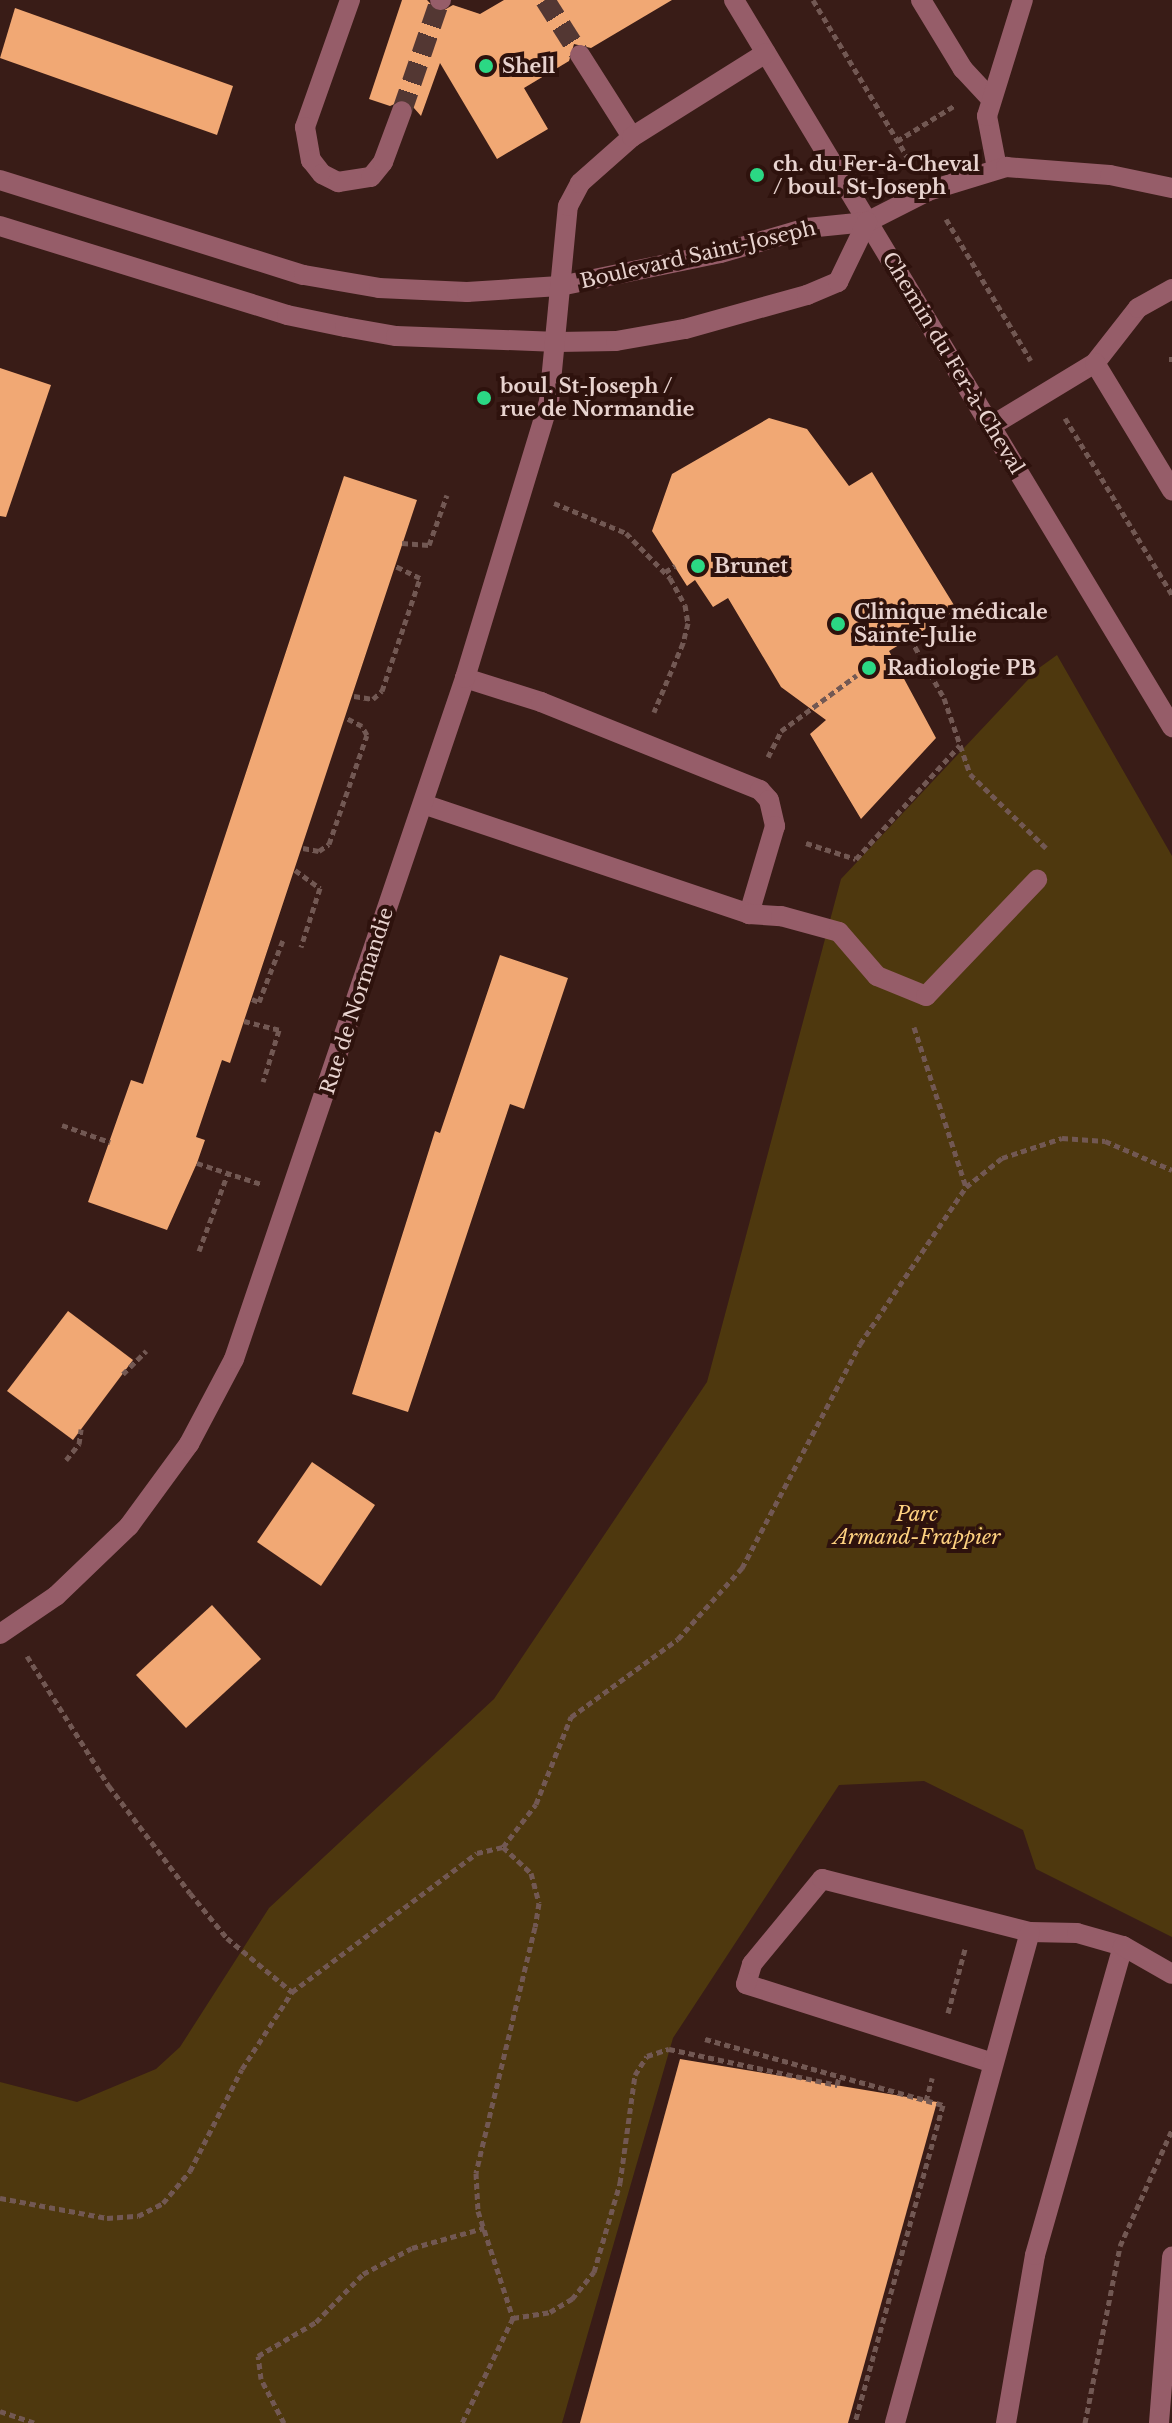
<!DOCTYPE html>
<html>
<head>
<meta charset="utf-8">
<style>
	body { margin:0 }
	#map { position:relative; width:1172px; height:2423px; overflow:hidden; background:#391c17; font-family:"Libre Baskerville",serif }
	div>[style] { position:absolute }
	.green>* { inset:0; background:#4e380e }
	.building>* { inset:0; background:#f1a874 }
	.minor-tunnel>* { height:20px; margin-top:-10px; transform-origin:0; background:repeating-linear-gradient(90deg,#533733 0 20px,transparent 0 30px) }
	.path>* { height:5px; margin-top:-2.5px; transform-origin:0; background:repeating-linear-gradient(90deg,#725853 0 6px,transparent 0 10px) }
	.minor>* { height:20px; margin:-10px; padding:0 10px; transform-origin:10px; border-radius:10px; background:#965d69 }
	.dots>* { width:22px; height:22px; translate:-50% -50%; box-sizing:border-box; border:4px solid #2e120d; border-radius:50% }
	span { translate:-50% -50%; white-space:nowrap; text-align:center; line-height:1.15; -webkit-text-stroke:8px #2e120d; paint-order:stroke }
	.poi-label { font-size:20px; color:#e8d3cf; font-weight:700 }
	.left { translate:0 -50%; text-align:left }
	.street-label { font-size:20px; color:#e8d3cf }
	.park-label { font-size:20px; color:#fed180; font-style:italic }
</style>
</head>
<body>
<div id="map">
	<div class="green">
		<div style="clip-path:polygon(1057px 655px,1172px 856px,1172px 1937px,1036px 1869px,1023px 1830px,924px 1781px,839px 1785px,673px 2038px,562px 2423px,0 2423px,0 2082px,77px 2102px,156px 2069px,180px 2047px,269px 1908px,494px 1699px,707px 1382px,841px 879px,1039px 668px)"></div>
	</div>
	<div class="building">
		<div style="clip-path:polygon(402px 0,427px 0,439px 13px,453px 5px,480px 14px,504px 0,672px 0,591px 48px,574px 44px,569px 61px,524px 88px,548px 129px,497px 159px,440px 63px,421px 116px,406px 99px,390px 106px,369px 99px)"></div>
		<div style="clip-path:polygon(15px 8px,233px 86px,217px 135px,0 58px)"></div>
		<div style="clip-path:polygon(0 368px,51px 385px,6px 517px,0 516px)"></div>
		<div style="clip-path:polygon(769px 418px,807px 429px,849px 486px,872px 472px,957px 610px,889px 651px,936px 738px,861px 819px,810px 734px,826px 720px,781px 687px,728px 598px,713px 607px,695px 580px,687px 586px,652px 531px,672px 474px)"></div>
		<div style="clip-path:polygon(344px 476px,417px 500px,230px 1063px,222px 1060px,196px 1137px,205px 1140px,197px 1163px,167px 1230px,88px 1202px,131px 1080px,143px 1084px)"></div>
		<div style="clip-path:polygon(500px 955px,568px 978px,524px 1109px,510px 1104px,408px 1412px,352px 1394px,435px 1131px,440px 1133px)"></div>
		<div style="clip-path:polygon(68px 1311px,133px 1360px,73px 1440px,7px 1391px)"></div>
		<div style="clip-path:polygon(312px 1462px,375px 1505px,321px 1586px,257px 1542px)"></div>
		<div style="clip-path:polygon(212px 1605px,261px 1659px,186px 1728px,136px 1675px)"></div>
		<div style="clip-path:polygon(680px 2059px,937px 2102px,848px 2423px,580px 2423px)"></div>
	</div>
	<div class="minor-tunnel">
		<div style="left:545px;top:0;width:65px;rotate:57.5deg"></div>
		<div style="left:402px;top:111px;width:117px;rotate:-71.1deg"></div>
	</div>
	<div class="path">
		<div style="left:813px;top:0;width:190px;rotate:59deg"></div>
		<div style="left:897px;top:141px;width:67px;rotate:-31.6deg"></div>
		<div style="left:946px;top:219px;width:165px;rotate:59.1deg"></div>
		<div style="left:1169px;top:359px;width:3px"></div>
		<div style="left:1065px;top:418px;width:207px;rotate:58.8deg"></div>
		<div style="left:554px;top:503px;width:78px;rotate:22.6deg"></div>
		<div style="left:626px;top:533px;width:63px;rotate:45.6deg"></div>
		<div style="left:670px;top:578px;width:31px;rotate:61deg"></div>
		<div style="left:685px;top:605px;width:18px;rotate:81deg"></div>
		<div style="left:688px;top:623px;width:21px;rotate:104deg"></div>
		<div style="left:683px;top:643px;width:75px;rotate:112.8deg"></div>
		<div style="left:402px;top:543px;width:27px;rotate:4deg"></div>
		<div style="left:429px;top:545px;width:53px;rotate:-70.2deg"></div>
		<div style="left:665px;top:572px;width:12px;rotate:-31deg"></div>
		<div style="left:910px;top:638px;width:69px;rotate:60.5deg"></div>
		<div style="left:944px;top:698px;width:80px;rotate:71.1deg"></div>
		<div style="left:970px;top:774px;width:106px;rotate:44.2deg"></div>
		<div style="left:354px;top:696px;width:19px;rotate:9deg"></div>
		<div style="left:373px;top:699px;width:12px;rotate:-42deg"></div>
		<div style="left:382px;top:691px;width:119px;rotate:-71.4deg"></div>
		<div style="left:420px;top:578px;width:28px;rotate:-154deg"></div>
		<div style="left:768px;top:757px;width:29px;rotate:-63deg"></div>
		<div style="left:781px;top:731px;width:94px;rotate:-36.4deg"></div>
		<div style="left:806px;top:843px;width:52px;rotate:17.7deg"></div>
		<div style="left:856px;top:859px;width:154px;rotate:-47.6deg"></div>
		<div style="left:303px;top:848px;width:16px;rotate:11deg"></div>
		<div style="left:319px;top:851px;width:12px;rotate:-35deg"></div>
		<div style="left:329px;top:844px;width:115px;rotate:-70.8deg"></div>
		<div style="left:367px;top:735px;width:10px;rotate:-119deg"></div>
		<div style="left:362px;top:726px;width:18px;rotate:-153deg"></div>
		<div style="left:295px;top:870px;width:31px;rotate:36deg"></div>
		<div style="left:320px;top:888px;width:62px;rotate:107.9deg"></div>
		<div style="left:252px;top:999px;width:8px;rotate:23deg"></div>
		<div style="left:259px;top:1002px;width:66px;rotate:-68.8deg"></div>
		<div style="left:244px;top:1021px;width:36px;rotate:14deg"></div>
		<div style="left:279px;top:1030px;width:54px;rotate:107.1deg"></div>
		<div style="left:914px;top:1027px;width:168px;rotate:72deg"></div>
		<div style="left:62px;top:1125px;width:51px;rotate:19.5deg"></div>
		<div style="left:197px;top:1163px;width:67px;rotate:18.2deg"></div>
		<div style="left:199px;top:1251px;width:83px;rotate:-69.6deg"></div>
		<div style="left:123px;top:1374px;width:33px;rotate:-45deg"></div>
		<div style="left:66px;top:1460px;width:21px;rotate:-51deg"></div>
		<div style="left:79px;top:1444px;width:15px;rotate:-82deg"></div>
		<div style="left:27px;top:1656px;width:154px;rotate:57.8deg"></div>
		<div style="left:109px;top:1786px;width:134px;rotate:52.9deg"></div>
		<div style="left:190px;top:1893px;width:58px;rotate:50.6deg"></div>
		<div style="left:227px;top:1938px;width:85px;rotate:39.7deg"></div>
		<div style="left:292px;top:1992px;width:231px;rotate:-36.9deg"></div>
		<div style="left:477px;top:1853px;width:27px;rotate:-13deg"></div>
		<div style="left:503px;top:1847px;width:38px;rotate:43deg"></div>
		<div style="left:531px;top:1873px;width:31px;rotate:75deg"></div>
		<div style="left:539px;top:1903px;width:24px;rotate:99deg"></div>
		<div style="left:535px;top:1927px;width:253px;rotate:103.5deg"></div>
		<div style="left:476px;top:2173px;width:38px;rotate:87deg"></div>
		<div style="left:478px;top:2211px;width:113px;rotate:71.9deg"></div>
		<div style="left:513px;top:2318px;width:117px;rotate:115.9deg"></div>
		<div style="left:503px;top:1847px;width:54px;rotate:-52.5deg"></div>
		<div style="left:536px;top:1804px;width:94px;rotate:-68.1deg"></div>
		<div style="left:571px;top:1717px;width:132px;rotate:-36.1deg"></div>
		<div style="left:678px;top:1639px;width:96px;rotate:-48deg"></div>
		<div style="left:742px;top:1568px;width:253px;rotate:-62.2deg"></div>
		<div style="left:860px;top:1344px;width:189px;rotate:-56deg"></div>
		<div style="left:966px;top:1187px;width:46px;rotate:-38.9deg"></div>
		<div style="left:1002px;top:1158px;width:63px;rotate:-18.4deg"></div>
		<div style="left:1062px;top:1138px;width:43px;rotate:4deg"></div>
		<div style="left:1105px;top:1141px;width:73px;rotate:23.4deg"></div>
		<div style="left:948px;top:2013px;width:66px;rotate:-75.1deg"></div>
		<div style="left:705px;top:2039px;width:247px;rotate:15.5deg"></div>
		<div style="left:943px;top:2105px;width:330px;rotate:105.5deg"></div>
		<div style="left:926px;top:2101px;width:24px;rotate:-75deg"></div>
		<div style="left:0;top:2198px;width:109px;rotate:10.6deg"></div>
		<div style="left:107px;top:2218px;width:31px;rotate:-4deg"></div>
		<div style="left:138px;top:2216px;width:28px;rotate:-27deg"></div>
		<div style="left:163px;top:2203px;width:42px;rotate:-49.8deg"></div>
		<div style="left:190px;top:2171px;width:114px;rotate:-63deg"></div>
		<div style="left:242px;top:2069px;width:92px;rotate:-57deg"></div>
		<div style="left:513px;top:2318px;width:37px;rotate:-9deg"></div>
		<div style="left:550px;top:2312px;width:26px;rotate:-31deg"></div>
		<div style="left:572px;top:2299px;width:35px;rotate:-51deg"></div>
		<div style="left:594px;top:2272px;width:93px;rotate:-73.7deg"></div>
		<div style="left:620px;top:2183px;width:109px;rotate:-82.1deg"></div>
		<div style="left:635px;top:2075px;width:22px;rotate:-58deg"></div>
		<div style="left:647px;top:2056px;width:23px;rotate:-18deg"></div>
		<div style="left:669px;top:2049px;width:172px;rotate:12.1deg"></div>
		<div style="left:837px;top:2085px;width:8px;rotate:-76deg"></div>
		<div style="left:0;top:2411px;width:36px;rotate:19deg"></div>
		<div style="left:284px;top:2423px;width:50px;rotate:-117.6deg"></div>
		<div style="left:261px;top:2379px;width:23px;rotate:-97deg"></div>
		<div style="left:258px;top:2356px;width:67px;rotate:-30.4deg"></div>
		<div style="left:316px;top:2322px;width:67px;rotate:-45.6deg"></div>
		<div style="left:363px;top:2274px;width:55px;rotate:-28deg"></div>
		<div style="left:412px;top:2248px;width:75px;rotate:-15.5deg"></div>
		<div style="left:1085px;top:2423px;width:180px;rotate:-78.8deg"></div>
		<div style="left:1120px;top:2246px;width:127px;rotate:-65.9deg"></div>
	</div>
	<div class="minor">
		<div style="left:350px;top:0;width:135px;rotate:109.5deg"></div>
		<div style="left:305px;top:127px;width:34px;rotate:80deg"></div>
		<div style="left:311px;top:160px;width:18px;rotate:52deg"></div>
		<div style="left:322px;top:174px;width:18px;rotate:27deg"></div>
		<div style="left:338px;top:182px;width:33px;rotate:-9deg"></div>
		<div style="left:371px;top:177px;width:19px;rotate:-51deg"></div>
		<div style="left:383px;top:162px;width:54px;rotate:-69.6deg"></div>
		<div style="left:440px;top:0;width:1px"></div>
		<div style="left:734px;top:0;width:849px;rotate:58.93deg"></div>
		<div style="left:921px;top:0;width:81px;rotate:58.7deg"></div>
		<div style="left:963px;top:69px;width:40px;rotate:47deg"></div>
		<div style="left:580px;top:55px;width:97px;rotate:57.6deg"></div>
		<div style="left:997px;top:168px;width:53px;rotate:-100.9deg"></div>
		<div style="left:987px;top:116px;width:121px;rotate:-72.8deg"></div>
		<div style="left:0;top:180px;width:318px;rotate:17.4deg"></div>
		<div style="left:304px;top:275px;width:76px;rotate:9.8deg"></div>
		<div style="left:379px;top:288px;width:88px;rotate:2.6deg"></div>
		<div style="left:467px;top:292px;width:93px;rotate:-3.7deg"></div>
		<div style="left:560px;top:286px;width:164px;rotate:-11.6deg"></div>
		<div style="left:721px;top:253px;width:90px;rotate:-16.2deg"></div>
		<div style="left:807px;top:228px;width:60px;rotate:-5.7deg"></div>
		<div style="left:867px;top:222px;width:68px;rotate:-26.9deg"></div>
		<div style="left:928px;top:191px;width:82px;rotate:-17.1deg"></div>
		<div style="left:1006px;top:167px;width:104px;rotate:4.4deg"></div>
		<div style="left:1110px;top:175px;width:63px;rotate:11.8deg"></div>
		<div style="left:0;top:226px;width:300px;rotate:17.2deg"></div>
		<div style="left:287px;top:315px;width:59px;rotate:11.7deg"></div>
		<div style="left:345px;top:327px;width:52px;rotate:10deg"></div>
		<div style="left:396px;top:336px;width:162px;rotate:2.1deg"></div>
		<div style="left:558px;top:342px;width:58px;rotate:-1deg"></div>
		<div style="left:616px;top:341px;width:70px;rotate:-9.9deg"></div>
		<div style="left:685px;top:329px;width:127px;rotate:-15.6deg"></div>
		<div style="left:807px;top:295px;width:34px;rotate:-23deg"></div>
		<div style="left:838px;top:282px;width:67px;rotate:-64.2deg"></div>
		<div style="left:1095px;top:363px;width:70px;rotate:-52deg"></div>
		<div style="left:1138px;top:308px;width:39px;rotate:-29deg"></div>
		<div style="left:991px;top:426px;width:122px;rotate:-31.2deg"></div>
		<div style="left:1095px;top:363px;width:149px;rotate:58.8deg"></div>
		<div style="left:465px;top:678px;width:80px;rotate:17.5deg"></div>
		<div style="left:541px;top:702px;width:236px;rotate:21.9deg"></div>
		<div style="left:760px;top:790px;width:13px;rotate:48deg"></div>
		<div style="left:769px;top:800px;width:27px;rotate:77deg"></div>
		<div style="left:775px;top:826px;width:92px;rotate:106.5deg"></div>
		<div style="left:423px;top:804px;width:344px;rotate:18.6deg"></div>
		<div style="left:749px;top:914px;width:32px;rotate:4deg"></div>
		<div style="left:781px;top:916px;width:60px;rotate:15.4deg"></div>
		<div style="left:839px;top:932px;width:58px;rotate:49.2deg"></div>
		<div style="left:877px;top:976px;width:53px;rotate:22.2deg"></div>
		<div style="left:926px;top:996px;width:161px;rotate:-46.3deg"></div>
		<div style="left:0;top:1634px;width:68px;rotate:-34.2deg"></div>
		<div style="left:56px;top:1596px;width:101px;rotate:-43.8deg"></div>
		<div style="left:129px;top:1526px;width:102px;rotate:-53.8deg"></div>
		<div style="left:189px;top:1444px;width:96px;rotate:-62.1deg"></div>
		<div style="left:234px;top:1359px;width:719px;rotate:-71.26deg"></div>
		<div style="left:465px;top:678px;width:288px;rotate:-73.1deg"></div>
		<div style="left:549px;top:402px;width:197px;rotate:-84.5deg"></div>
		<div style="left:568px;top:206px;width:26px;rotate:-62deg"></div>
		<div style="left:580px;top:183px;width:69px;rotate:-41.5deg"></div>
		<div style="left:632px;top:137px;width:158px;rotate:-32.1deg"></div>
		<div style="left:990px;top:2062px;width:256px;rotate:-162.3deg"></div>
		<div style="left:746px;top:1984px;width:21px;rotate:-73deg"></div>
		<div style="left:752px;top:1964px;width:110px;rotate:-50.5deg"></div>
		<div style="left:822px;top:1879px;width:215px;rotate:14.3deg"></div>
		<div style="left:1030px;top:1932px;width:47px;rotate:1.2deg"></div>
		<div style="left:1077px;top:1933px;width:48px;rotate:15.8deg"></div>
		<div style="left:895px;top:2423px;width:509px;rotate:-74.63deg"></div>
		<div style="left:1006px;top:2423px;width:170px;rotate:-80.2deg"></div>
		<div style="left:1035px;top:2255px;width:321px;rotate:-74.1deg"></div>
		<div style="left:1123px;top:1946px;width:56px;rotate:29.7deg"></div>
		<div style="left:1159px;top:2423px;width:167px;rotate:-85.5deg"></div>
	</div>
	<div class="dots">
		<div style="left:486px;top:66px;background:#2bd884"></div>
		<div style="left:757px;top:175px;background:#2bd884"></div>
		<div style="left:484px;top:398px;background:#2bd884"></div>
		<div style="left:698px;top:566px;background:#2bd884"></div>
		<div style="left:838px;top:624px;background:#2bd884"></div>
		<div style="left:869px;top:668px;background:#2bd884"></div>
	</div>
	<div class="poi-label">
		<span class="left" style="left:502px;top:66px">Shell</span>
		<span class="left" style="left:773px;top:176px">ch. du Fer-à-Cheval<br>/ boul. St-Joseph</span>
		<span class="left" style="left:500px;top:398px">boul. St-Joseph /<br>rue de Normandie</span>
		<span class="left" style="left:714px;top:566px">Brunet</span>
		<span class="left" style="left:854px;top:624px">Clinique médicale<br>Sainte-Julie</span>
		<span class="left" style="left:887px;top:668px">Radiologie PB</span>
	</div>
	<div class="street-label">
		<span style="left:698px;top:255px;rotate:-13deg">Boulevard Saint-Joseph</span>
		<span style="left:953px;top:363px;rotate:59deg">Chemin du Fer-à-Cheval</span>
		<span style="left:357px;top:1001px;rotate:-72deg">Rue de Normandie</span>
	</div>
	<div class="park-label">
		<span style="left:917px;top:1526px">Parc<br>Armand-Frappier</span>
	</div>
</div>
</body>
</html>
